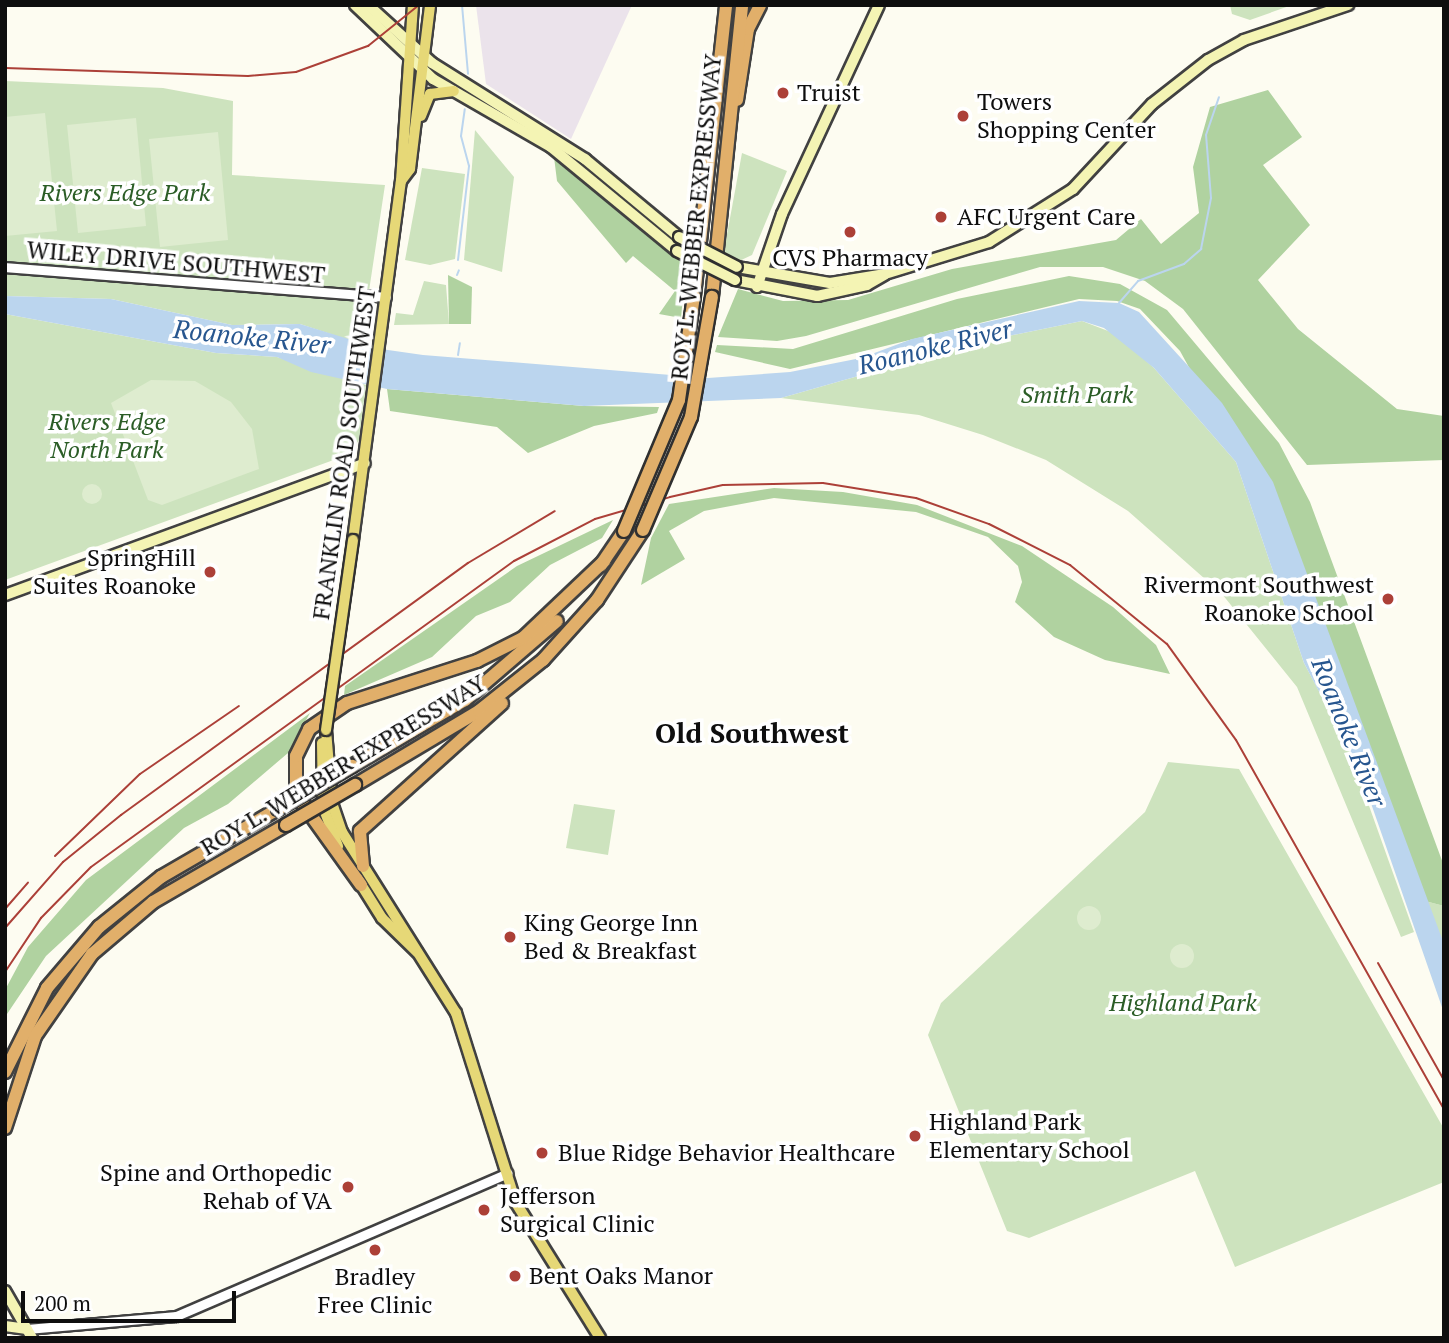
<!DOCTYPE html>
<html>
<head>
<meta charset="utf-8">
<style>
	body { margin:0 }
	#map { position:relative; width:1449px; height:1343px; overflow:hidden; background:#fdfcf1; font-family:"PT Serif",serif }
	div>[style] { position:absolute }
	.industrial>* { inset:0; background:#ebe3eb }
	.green>* { inset:0; background:#cde3be }
	.forest>* { inset:0; background:#b0d2a0 }
	.pitch>* { inset:0; background:#deeccf }
	.round { border-radius:50% }
	.water>* { inset:0; background:#bbd5ee }
	.stream>* { height:2px; margin:-1px; padding:0 1px; transform-origin:1px; border-radius:1px; background:#bbd5ee }
	.roads { filter:drop-shadow(2px 0 #414141) drop-shadow(-2px 0 #414141) drop-shadow(0 2px #414141) drop-shadow(0 -2px #414141) }
	.tertiary>* { height:9px; margin:-4.5px; padding:0 4.5px; transform-origin:4.5px; border-radius:4.5px; background:#fff }
	.secondary>* { height:10px; margin:-5px; padding:0 5px; transform-origin:5px; border-radius:5px; background:#f4f4b4 }
	.primary>* { height:10px; margin:-5px; padding:0 5px; transform-origin:5px; border-radius:5px; background:#e6d877 }
	.motorway>* { height:12px; margin:-6px; padding:0 6px; transform-origin:6px; border-radius:6px; background:#e1af6a }
	.rail>* { height:2px; margin:-1px; padding:0 1px; transform-origin:1px; border-radius:1px; background:#ac4038 }
	.bridges { filter:drop-shadow(2px 0 #303030) drop-shadow(-2px 0 #303030) drop-shadow(0 2px #303030) drop-shadow(0 -2px #303030) }
	.secondary-bridge>* { height:10px; margin:-5px; padding:0 5px; transform-origin:5px; border-radius:5px; background:#f4f4b4 }
	.primary-bridge>* { height:10px; margin:-5px; padding:0 5px; transform-origin:5px; border-radius:5px; background:#e6d877 }
	.motorway-bridge>* { height:12px; margin:-6px; padding:0 6px; transform-origin:6px; border-radius:6px; background:#e1af6a }
	.dots>* { width:19px; height:19px; translate:-50% -50%; box-sizing:border-box; border:4px solid #fff; border-radius:50% }
	span { translate:-50% -50%; white-space:nowrap; text-align:center; line-height:1.15; -webkit-text-stroke:7px #fff; paint-order:stroke }
	.poi-label { font-size:24px; color:#0e0e0e }
	.left { translate:0 -50%; text-align:left }
	.right { translate:-100% -50%; text-align:right }
	.park-label { font-size:24px; color:#2b5d26; font-style:italic }
	.street-label { font-size:24px; color:#0e0e0e }
	.water-label { font-size:26px; color:#27568f; font-style:italic }
	.quarter-label { font-size:28px; color:#0e0e0e; font-weight:700 }
	.frame { position:absolute; inset:0; border:7px solid #0e0e0e; pointer-events:none }
	.scale { position:absolute; left:21px; top:1291px; width:215px; height:32px; box-sizing:border-box; border:4px solid #0e0e0e; border-top:0; padding-left:9px; font-size:21px; line-height:24px; white-space:nowrap; color:#0e0e0e; -webkit-text-stroke:5px #fff; paint-order:stroke }
</style>
</head>
<body>
<div id="map">
	<div class="industrial">
		<div style="clip-path:polygon(476px 5px,632px 5px,571px 139px,486px 84px)"></div>
	</div>
	<div class="green">
		<div style="clip-path:polygon(1230px 5px,1292px 5px,1250px 20px,1232px 14px)"></div>
		<div style="clip-path:polygon(5px 81px,163px 88px,233px 101px,232px 175px,385px 185px,361px 344px,300px 324px,232px 325px,111px 299px,5px 296px)"></div>
		<div style="clip-path:polygon(475px 130px,514px 177px,502px 272px,464px 260px)"></div>
		<div style="clip-path:polygon(742px 153px,787px 171px,752px 255px,737px 262px,723px 256px)"></div>
		<div style="clip-path:polygon(422px 168px,465px 174px,455px 259px,430px 265px,405px 260px)"></div>
		<div style="clip-path:polygon(424px 281px,446px 285px,449px 324px,394px 325px,396px 313px,413px 315px)"></div>
		<div style="clip-path:polygon(5px 314px,216px 353px,277px 357px,366px 385px,359px 440px,350px 454px,5px 580px)"></div>
		<div style="clip-path:polygon(1082px 321px,1116px 334px,1154px 368px,1236px 462px,1304px 663px,1347px 744px,1414px 932px,1401px 937px,1297px 687px,1222px 594px,1128px 511px,1046px 460px,983px 435px,919px 415px,781px 398px,974px 343px)"></div>
		<div style="clip-path:polygon(1168px 762px,1239px 769px,1444px 1129px,1444px 1182px,1235px 1267px,1195px 1171px,1029px 1238px,1007px 1231px,928px 1035px,941px 1003px,1145px 812px)"></div>
		<div style="clip-path:polygon(574px 804px,615px 810px,608px 855px,566px 848px)"></div>
		<div style="clip-path:polygon(1425px 901px,1444px 906px,1444px 949px)"></div>
	</div>
	<div class="forest">
		<div style="clip-path:polygon(1268px 90px,1302px 137px,1263px 165px,1310px 225px,1258px 280px,1298px 329px,1397px 409px,1444px 416px,1444px 460px,1307px 465px,1183px 309px,1145px 281px,1103px 267px,1040px 267px,806px 336px,777px 341px,718px 337px,738px 289px,783px 301px,848px 300px,952px 269px,1116px 240px,1141px 219px,1161px 244px,1199px 213px,1193px 167px,1210px 107px)"></div>
		<div style="clip-path:polygon(554px 157px,686px 265px,681px 318px,659px 314px,675px 291px,633px 256px,626px 263px,557px 181px)"></div>
		<div style="clip-path:polygon(448px 275px,472px 287px,471px 324px,449px 324px)"></div>
		<div style="clip-path:polygon(1069px 276px,1120px 284px,1167px 310px,1279px 443px,1310px 502px,1444px 866px,1444px 906px,1425px 901px,1314px 595px,1180px 351px,1140px 309px,1117px 301px,1079px 299px,790px 369px,715px 352px,717px 345px,793px 349px,957px 299px)"></div>
		<div style="clip-path:polygon(387px 389px,584px 406px,659px 407px,657px 413px,594px 426px,528px 453px,497px 427px,390px 411px)"></div>
		<div style="clip-path:polygon(774px 488px,843px 492px,917px 505px,1022px 546px,1113px 607px,1156px 645px,1170px 674px,1105px 660px,1054px 637px,1015px 602px,1022px 582px,1018px 566px,988px 537px,916px 512px,774px 498px,704px 511px,669px 531px,685px 559px,641px 585px,651px 538px,669px 504px)"></div>
		<div style="clip-path:polygon(613px 520px,602px 538px,550px 565px,510px 602px,476px 616px,432px 657px,344px 695px,345px 686px,517px 566px)"></div>
		<div style="clip-path:polygon(310px 713px,288px 753px,228px 804px,184px 828px,46px 956px,5px 1017px,5px 990px,28px 947px,86px 880px)"></div>
	</div>
	<div class="pitch">
		<div style="clip-path:polygon(45px 113px,57px 231px,5px 236px,5px 117px)"></div>
		<div style="clip-path:polygon(136px 118px,146px 226px,78px 233px,67px 125px)"></div>
		<div style="clip-path:polygon(218px 132px,228px 240px,160px 247px,149px 139px)"></div>
		<div style="clip-path:polygon(151px 380px,195px 381px,231px 402px,252px 429px,259px 469px,162px 505px,148px 500px,111px 403px)"></div>
		<div class="round" style="left:82px;top:484px;width:20px;height:20px"></div>
		<div class="round" style="left:1077px;top:906px;width:24px;height:24px"></div>
		<div class="round" style="left:1170px;top:944px;width:24px;height:24px"></div>
	</div>
	<div class="water">
		<div style="clip-path:polygon(5px 296px,111px 299px,232px 325px,300px 324px,381px 349px,423px 355px,708px 378px,790px 372px,861px 358px,912px 339px,1079px 301px,1119px 303px,1139px 312px,1222px 403px,1273px 482px,1444px 944px,1444px 1013px,1358px 766px,1304px 663px,1236px 462px,1154px 368px,1104px 328px,1082px 321px,974px 343px,781px 398px,584px 406px,387px 389px,311px 372px,277px 357px,216px 353px,5px 314px)"></div>
	</div>
	<div class="stream">
		<div style="left:462px;top:5px;width:69px;rotate:85deg"></div>
		<div style="left:458px;top:260px;width:95px;rotate:-83.3deg"></div>
		<div style="left:469px;top:166px;width:31px;rotate:-105deg"></div>
		<div style="left:461px;top:136px;width:27px;rotate:-82deg"></div>
		<div style="left:457px;top:275px;width:5px;rotate:-68deg"></div>
		<div style="left:1119px;top:303px;width:29px;rotate:-49deg"></div>
		<div style="left:1138px;top:281px;width:49px;rotate:-20.3deg"></div>
		<div style="left:1184px;top:264px;width:23px;rotate:-41deg"></div>
		<div style="left:1201px;top:249px;width:52px;rotate:-78.9deg"></div>
		<div style="left:1211px;top:198px;width:63px;rotate:-94.5deg"></div>
		<div style="left:1206px;top:135px;width:40px;rotate:-71.1deg"></div>
		<div style="left:458px;top:355px;width:12px;rotate:-81deg"></div>
	</div>
	<div class="roads">
		<div class="tertiary">
			<div style="left:5px;top:267px;width:382px;rotate:4.5deg"></div>
			<div style="left:27px;top:1329px;width:150px;rotate:-5deg"></div>
			<div style="left:176px;top:1316px;width:361px;rotate:-23.3deg"></div>
		</div>
		<div class="secondary">
			<div style="left:355px;top:5px;width:108px;rotate:43.5deg"></div>
			<div style="left:433px;top:79px;width:136px;rotate:30deg"></div>
			<div style="left:551px;top:147px;width:163px;rotate:39.5deg"></div>
			<div style="left:368px;top:5px;width:86px;rotate:42.2deg"></div>
			<div style="left:432px;top:63px;width:181px;rotate:32.1deg"></div>
			<div style="left:585px;top:159px;width:122px;rotate:39.7deg"></div>
			<div style="left:737px;top:267px;width:94px;rotate:9.8deg"></div>
			<div style="left:830px;top:283px;width:56px;rotate:-9.3deg"></div>
			<div style="left:885px;top:274px;width:109px;rotate:-17.1deg"></div>
			<div style="left:989px;top:242px;width:99px;rotate:-32.2deg"></div>
			<div style="left:1073px;top:189px;width:116px;rotate:-47.1deg"></div>
			<div style="left:1152px;top:104px;width:71px;rotate:-38.2deg"></div>
			<div style="left:1208px;top:60px;width:41px;rotate:-29.1deg"></div>
			<div style="left:1244px;top:40px;width:110px;rotate:-18.6deg"></div>
			<div style="left:735px;top:280px;width:84px;rotate:11deg"></div>
			<div style="left:817px;top:296px;width:51px;rotate:-12.4deg"></div>
			<div style="left:867px;top:285px;width:20px;rotate:-30deg"></div>
			<div style="left:757px;top:287px;width:77px;rotate:-71.1deg"></div>
			<div style="left:782px;top:214px;width:230px;rotate:-65.1deg"></div>
			<div style="left:5px;top:595px;width:383px;rotate:-20.1deg"></div>
			<div style="left:5px;top:1291px;width:54px;rotate:60.1deg"></div>
			<div style="left:5px;top:1326px;width:22px;rotate:8deg"></div>
		</div>
		<div class="primary">
			<div style="left:421px;top:116px;width:24px;rotate:-68deg"></div>
			<div style="left:430px;top:94px;width:24px;rotate:-7deg"></div>
			<div style="left:401px;top:181px;width:15px;rotate:-53deg"></div>
			<div style="left:410px;top:169px;width:165px;rotate:-83deg"></div>
			<div style="left:353px;top:540px;width:362px;rotate:-82.4deg"></div>
			<div style="left:401px;top:181px;width:176px;rotate:-86.1deg"></div>
			<div style="left:326px;top:730px;width:73px;rotate:85.3deg"></div>
			<div style="left:332px;top:803px;width:31px;rotate:71deg"></div>
			<div style="left:342px;top:832px;width:214px;rotate:57.8deg"></div>
			<div style="left:456px;top:1013px;width:199px;rotate:72.5deg"></div>
			<div style="left:516px;top:1203px;width:159px;rotate:58.1deg"></div>
			<div style="left:322px;top:743px;width:64px;rotate:89.1deg"></div>
			<div style="left:323px;top:807px;width:42px;rotate:69deg"></div>
			<div style="left:357px;top:878px;width:47px;rotate:58deg"></div>
			<div style="left:382px;top:918px;width:49px;rotate:44.2deg"></div>
		</div>
		<div class="motorway">
			<div style="left:737px;top:100px;width:72px;rotate:-81.2deg"></div>
			<div style="left:748px;top:29px;width:27px;rotate:-63deg"></div>
			<div style="left:694px;top:296px;width:293px;rotate:-83.7deg"></div>
			<div style="left:712px;top:297px;width:294px;rotate:-84.1deg"></div>
			<div style="left:601px;top:565px;width:41px;rotate:-55.9deg"></div>
			<div style="left:352px;top:766px;width:131px;rotate:-30.3deg"></div>
			<div style="left:465px;top:700px;width:121px;rotate:-40.7deg"></div>
			<div style="left:355px;top:785px;width:144px;rotate:-30.8deg"></div>
			<div style="left:479px;top:711px;width:82px;rotate:-38.6deg"></div>
			<div style="left:543px;top:660px;width:81px;rotate:-48deg"></div>
			<div style="left:597px;top:600px;width:84px;rotate:-56.7deg"></div>
			<div style="left:363px;top:866px;width:35px;rotate:-95deg"></div>
			<div style="left:360px;top:831px;width:191px;rotate:-42deg"></div>
			<div style="left:361px;top:885px;width:100px;rotate:-125.6deg"></div>
			<div style="left:303px;top:804px;width:20px;rotate:-110deg"></div>
			<div style="left:296px;top:785px;width:29px;rotate:-90deg"></div>
			<div style="left:296px;top:756px;width:30px;rotate:-64deg"></div>
			<div style="left:309px;top:729px;width:46px;rotate:-34.4deg"></div>
			<div style="left:347px;top:703px;width:137px;rotate:-17.9deg"></div>
			<div style="left:477px;top:661px;width:51px;rotate:-26.6deg"></div>
			<div style="left:523px;top:638px;width:112px;rotate:-43.5deg"></div>
			<div style="left:5px;top:1072px;width:94px;rotate:-63.4deg"></div>
			<div style="left:47px;top:988px;width:80px;rotate:-49.6deg"></div>
			<div style="left:99px;top:927px;width:80px;rotate:-38.9deg"></div>
			<div style="left:161px;top:877px;width:135px;rotate:-30.2deg"></div>
			<div style="left:5px;top:1128px;width:97px;rotate:-71.9deg"></div>
			<div style="left:35px;top:1036px;width:100px;rotate:-55.2deg"></div>
			<div style="left:92px;top:954px;width:80px;rotate:-40.4deg"></div>
			<div style="left:153px;top:902px;width:154px;rotate:-30.1deg"></div>
		</div>
	</div>
	<div class="rail">
		<div style="left:5px;top:68px;width:243px;rotate:1.9deg"></div>
		<div style="left:248px;top:76px;width:48px;rotate:-4.8deg"></div>
		<div style="left:296px;top:72px;width:77px;rotate:-19.9deg"></div>
		<div style="left:368px;top:46px;width:65px;rotate:-38.8deg"></div>
		<div style="left:55px;top:856px;width:118px;rotate:-44deg"></div>
		<div style="left:140px;top:774px;width:120px;rotate:-34.5deg"></div>
		<div style="left:5px;top:909px;width:35px;rotate:-49deg"></div>
		<div style="left:5px;top:928px;width:88px;rotate:-48.7deg"></div>
		<div style="left:63px;top:862px;width:75px;rotate:-39deg"></div>
		<div style="left:121px;top:815px;width:429px;rotate:-36deg"></div>
		<div style="left:468px;top:563px;width:101px;rotate:-30.9deg"></div>
		<div style="left:1378px;top:963px;width:134px;rotate:60.6deg"></div>
		<div style="left:5px;top:972px;width:65px;rotate:-56.3deg"></div>
		<div style="left:41px;top:918px;width:71px;rotate:-45.6deg"></div>
		<div style="left:91px;top:867px;width:522px;rotate:-35.88deg"></div>
		<div style="left:514px;top:561px;width:91px;rotate:-27.4deg"></div>
		<div style="left:595px;top:519px;width:78px;rotate:-16.3deg"></div>
		<div style="left:670px;top:497px;width:54px;rotate:-12.8deg"></div>
		<div style="left:723px;top:485px;width:100px;rotate:-1.1deg"></div>
		<div style="left:823px;top:483px;width:94px;rotate:9.2deg"></div>
		<div style="left:916px;top:498px;width:77px;rotate:19.6deg"></div>
		<div style="left:989px;top:524px;width:91px;rotate:26.8deg"></div>
		<div style="left:1070px;top:565px;width:125px;rotate:39.2deg"></div>
		<div style="left:1167px;top:644px;width:118px;rotate:54.3deg"></div>
		<div style="left:1236px;top:740px;width:424px;rotate:60.6deg"></div>
	</div>
	<div class="bridges">
		<div class="secondary-bridge">
			<div style="left:679px;top:237px;width:65px;rotate:27.3deg"></div>
			<div style="left:677px;top:251px;width:65px;rotate:26.6deg"></div>
		</div>
		<div class="primary-bridge">
			<div style="left:326px;top:730px;width:192px;rotate:-81.9deg"></div>
		</div>
		<div class="motorway-bridge">
			<div style="left:643px;top:530px;width:123px;rotate:-67deg"></div>
			<div style="left:691px;top:417px;width:122px;rotate:-80.1deg"></div>
			<div style="left:624px;top:531px;width:142px;rotate:-67.2deg"></div>
			<div style="left:679px;top:400px;width:105px;rotate:-81.8deg"></div>
			<div style="left:278px;top:809px;width:86px;rotate:-30.2deg"></div>
			<div style="left:286px;top:825px;width:80px;rotate:-30.1deg"></div>
		</div>
	</div>
	<div class="dots">
		<div style="left:783px;top:93px;background:#ac4038"></div>
		<div style="left:963px;top:116px;background:#ac4038"></div>
		<div style="left:941px;top:217px;background:#ac4038"></div>
		<div style="left:850px;top:232px;background:#ac4038"></div>
		<div style="left:210px;top:572px;background:#ac4038"></div>
		<div style="left:1388px;top:599px;background:#ac4038"></div>
		<div style="left:510px;top:937px;background:#ac4038"></div>
		<div style="left:915px;top:1136px;background:#ac4038"></div>
		<div style="left:542px;top:1153px;background:#ac4038"></div>
		<div style="left:348px;top:1187px;background:#ac4038"></div>
		<div style="left:484px;top:1210px;background:#ac4038"></div>
		<div style="left:375px;top:1250px;background:#ac4038"></div>
		<div style="left:515px;top:1276px;background:#ac4038"></div>
	</div>
	<div class="poi-label">
		<span class="left" style="left:797px;top:93px">Truist</span>
		<span class="left" style="left:977px;top:116px">Towers<br>Shopping Center</span>
		<span class="left" style="left:957px;top:217px">AFC Urgent Care</span>
		<span style="left:850px;top:258px">CVS Pharmacy</span>
		<span class="right" style="left:196px;top:572px">SpringHill<br>Suites Roanoke</span>
		<span class="right" style="left:1374px;top:599px">Rivermont Southwest<br>Roanoke School</span>
		<span class="left" style="left:524px;top:937px">King George Inn<br>Bed &amp; Breakfast</span>
		<span class="left" style="left:929px;top:1136px">Highland Park<br>Elementary School</span>
		<span class="left" style="left:558px;top:1153px">Blue Ridge Behavior Healthcare</span>
		<span class="right" style="left:332px;top:1187px">Spine and Orthopedic<br>Rehab of VA</span>
		<span class="left" style="left:500px;top:1210px">Jefferson<br>Surgical Clinic</span>
		<span class="left" style="left:529px;top:1276px">Bent Oaks Manor</span>
		<span style="left:375px;top:1291px">Bradley<br>Free Clinic</span>
	</div>
	<div class="park-label">
		<span style="left:125px;top:193px">Rivers Edge Park</span>
		<span style="left:1077px;top:395px">Smith Park</span>
		<span style="left:107px;top:436px">Rivers Edge<br>North Park</span>
		<span style="left:1183px;top:1003px">Highland Park</span>
	</div>
	<div class="street-label">
		<span style="left:696px;top:217px;rotate:-84deg">ROY L. WEBBER EXPRESSWAY</span>
		<span style="left:176px;top:262px;rotate:5deg">WILEY DRIVE SOUTHWEST</span>
		<span style="left:344px;top:453px;rotate:-82deg">FRANKLIN ROAD SOUTHWEST</span>
		<span style="left:343px;top:765px;rotate:-31deg">ROY L. WEBBER EXPRESSWAY</span>
	</div>
	<div class="water-label">
		<span style="left:252px;top:337px;rotate:6deg">Roanoke River</span>
		<span style="left:935px;top:347px;rotate:-14deg">Roanoke River</span>
		<span style="left:1349px;top:732px;rotate:68deg">Roanoke River</span>
	</div>
	<div class="quarter-label">
		<span style="left:752px;top:733px">Old Southwest</span>
	</div>
	<div class="frame"></div>
	<div class="scale">200 m</div>
</div>
</body>
</html>
